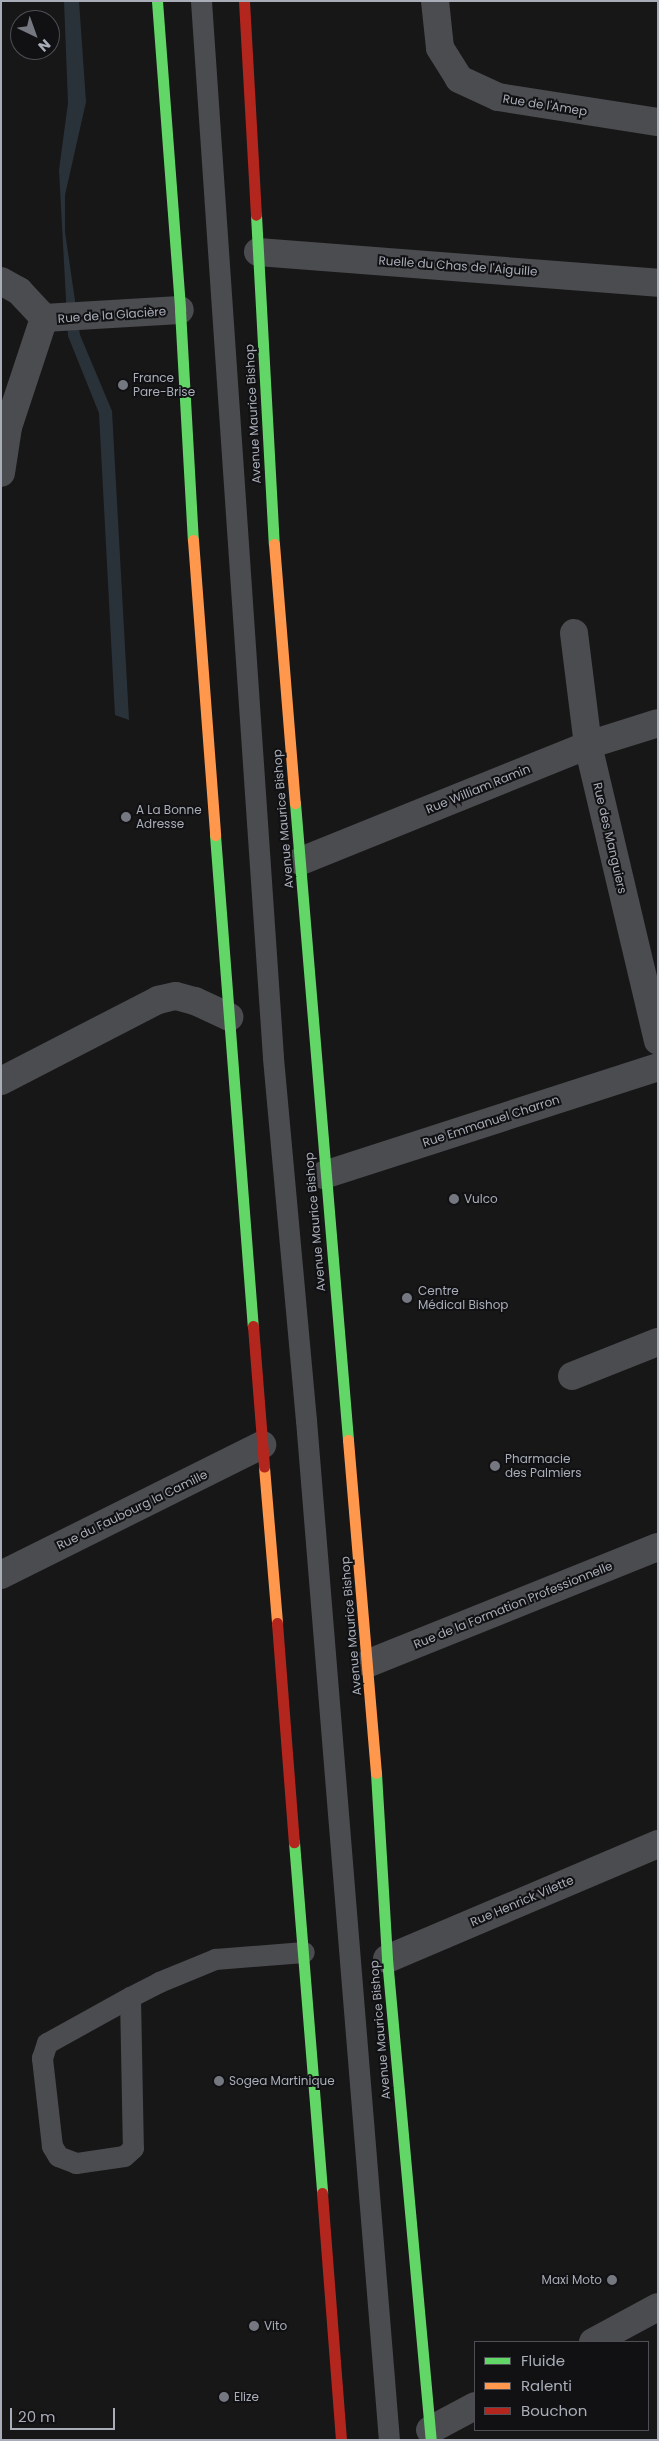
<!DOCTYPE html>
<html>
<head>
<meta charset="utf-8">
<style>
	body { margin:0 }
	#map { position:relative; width:659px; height:2441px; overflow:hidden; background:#171717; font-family:Poppins,sans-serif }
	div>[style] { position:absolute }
	.water>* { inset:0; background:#2a3239 }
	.lane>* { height:21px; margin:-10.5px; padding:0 10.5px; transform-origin:10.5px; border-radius:10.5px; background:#4b4c50 }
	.street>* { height:28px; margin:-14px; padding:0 14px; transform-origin:14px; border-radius:14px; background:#4b4c50 }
	.fast>* { height:11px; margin:-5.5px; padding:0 5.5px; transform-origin:5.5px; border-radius:5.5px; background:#63d668 }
	.slow>* { height:11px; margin:-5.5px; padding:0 5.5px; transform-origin:5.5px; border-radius:5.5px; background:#ff974d }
	.jam>* { height:11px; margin:-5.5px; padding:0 5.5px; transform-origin:5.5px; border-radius:5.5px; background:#b3261e }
	.dots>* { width:14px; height:14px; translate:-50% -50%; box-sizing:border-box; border:2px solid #111113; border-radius:50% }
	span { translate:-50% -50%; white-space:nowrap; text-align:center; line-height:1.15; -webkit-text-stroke:4px #111113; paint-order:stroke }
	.street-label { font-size:12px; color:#a8adb8 }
	.poi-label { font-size:12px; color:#a8adb8 }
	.left { translate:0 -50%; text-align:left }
	.right { translate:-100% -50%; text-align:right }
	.frame { position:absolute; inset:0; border:2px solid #a8adb8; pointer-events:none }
	.legend { position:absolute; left:474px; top:2341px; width:175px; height:90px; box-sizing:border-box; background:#111113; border:1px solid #4d4f55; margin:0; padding:6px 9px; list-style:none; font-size:15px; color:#a8adb8 }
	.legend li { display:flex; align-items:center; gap:10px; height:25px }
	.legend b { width:25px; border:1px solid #4d4f55 }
	.north { position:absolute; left:10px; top:10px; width:50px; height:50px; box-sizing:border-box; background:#111113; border:1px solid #4d4f55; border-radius:50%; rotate:138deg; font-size:14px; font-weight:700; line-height:20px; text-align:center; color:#a8adb8 }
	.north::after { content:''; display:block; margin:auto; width:18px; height:22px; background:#757880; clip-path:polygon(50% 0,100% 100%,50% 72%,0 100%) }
	.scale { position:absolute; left:10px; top:2408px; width:105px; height:22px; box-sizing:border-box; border:2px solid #a8adb8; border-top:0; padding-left:6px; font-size:15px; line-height:18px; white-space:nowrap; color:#a8adb8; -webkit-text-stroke:4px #111113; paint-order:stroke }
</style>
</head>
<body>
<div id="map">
	<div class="water">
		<div style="clip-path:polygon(64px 1px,79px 1px,86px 102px,65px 195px,65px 232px,80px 335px,112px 411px,129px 720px,115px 715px,99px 413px,68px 336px,59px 170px,68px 103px)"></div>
	</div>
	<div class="lane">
		<div style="left:201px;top:1px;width:1059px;rotate:86.1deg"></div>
		<div style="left:273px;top:1058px;width:364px;rotate:84.8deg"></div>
		<div style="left:306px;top:1420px;width:1023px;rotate:85.35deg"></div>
		<div style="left:130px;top:1997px;width:151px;rotate:88.9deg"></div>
		<div style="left:133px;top:2148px;width:12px;rotate:138deg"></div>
		<div style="left:124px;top:2156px;width:49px;rotate:171.7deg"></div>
		<div style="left:76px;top:2163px;width:19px;rotate:-159deg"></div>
		<div style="left:58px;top:2156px;width:12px;rotate:-121deg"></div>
		<div style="left:52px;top:2146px;width:89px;rotate:-96.5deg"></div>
		<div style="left:42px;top:2058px;width:16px;rotate:-72deg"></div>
		<div style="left:47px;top:2043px;width:95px;rotate:-29deg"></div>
		<div style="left:130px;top:1997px;width:33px;rotate:-27deg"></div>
		<div style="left:159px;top:1982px;width:61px;rotate:-22.3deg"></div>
		<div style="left:215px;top:1959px;width:89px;rotate:-4.5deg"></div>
	</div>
	<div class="street">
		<div style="left:435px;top:1px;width:47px;rotate:83.9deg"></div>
		<div style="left:440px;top:48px;width:36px;rotate:58deg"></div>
		<div style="left:459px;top:79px;width:43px;rotate:24.8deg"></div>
		<div style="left:498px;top:97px;width:162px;rotate:8.9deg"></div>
		<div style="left:258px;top:252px;width:401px;rotate:4.4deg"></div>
		<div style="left:1px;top:281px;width:21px;rotate:29deg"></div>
		<div style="left:19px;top:291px;width:37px;rotate:47deg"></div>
		<div style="left:1px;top:473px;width:47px;rotate:-81.3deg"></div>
		<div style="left:8px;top:427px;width:115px;rotate:-71.7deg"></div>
		<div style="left:44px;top:318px;width:136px;rotate:-3.4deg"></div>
		<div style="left:574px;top:633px;width:113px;rotate:82.9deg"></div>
		<div style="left:588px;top:745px;width:304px;rotate:76.7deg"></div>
		<div style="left:301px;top:861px;width:310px;rotate:-22deg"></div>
		<div style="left:588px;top:745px;width:73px;rotate:-17.4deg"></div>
		<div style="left:1px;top:1081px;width:177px;rotate:-27.3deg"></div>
		<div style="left:158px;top:1000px;width:18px;rotate:-13deg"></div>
		<div style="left:176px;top:996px;width:20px;rotate:15deg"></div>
		<div style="left:195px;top:1001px;width:38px;rotate:25deg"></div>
		<div style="left:324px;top:1175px;width:351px;rotate:-17.9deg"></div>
		<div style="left:572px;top:1376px;width:92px;rotate:-21.6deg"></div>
		<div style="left:1px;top:1575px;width:292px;rotate:-26.5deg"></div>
		<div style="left:369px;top:1663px;width:311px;rotate:-21.9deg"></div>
		<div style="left:387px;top:1959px;width:294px;rotate:-23deg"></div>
		<div style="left:593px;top:2342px;width:74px;rotate:-28.3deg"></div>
		<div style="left:430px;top:2430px;width:51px;rotate:-28.1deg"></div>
	</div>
	<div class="fast">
		<div style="left:157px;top:1px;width:310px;rotate:85.7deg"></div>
		<div style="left:180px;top:310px;width:230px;rotate:86.8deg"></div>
		<div style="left:256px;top:215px;width:329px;rotate:86.9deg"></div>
		<div style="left:295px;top:803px;width:639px;rotate:85.24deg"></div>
		<div style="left:215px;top:835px;width:492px;rotate:85.6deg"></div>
		<div style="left:376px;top:1773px;width:186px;rotate:86.6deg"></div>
		<div style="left:387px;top:1959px;width:483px;rotate:84.8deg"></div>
		<div style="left:294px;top:1842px;width:352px;rotate:85.4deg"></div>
	</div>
	<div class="slow">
		<div style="left:193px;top:540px;width:296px;rotate:85.7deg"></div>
		<div style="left:274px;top:544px;width:260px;rotate:85.4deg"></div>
		<div style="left:348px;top:1440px;width:334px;rotate:85.2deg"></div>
		<div style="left:264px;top:1467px;width:157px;rotate:85.2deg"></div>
	</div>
	<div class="jam">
		<div style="left:244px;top:1px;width:214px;rotate:86.8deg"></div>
		<div style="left:253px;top:1326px;width:141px;rotate:85.5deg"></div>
		<div style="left:277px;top:1623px;width:220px;rotate:85.6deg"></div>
		<div style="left:322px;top:2193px;width:248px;rotate:85.6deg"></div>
	</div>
	<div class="dots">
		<div style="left:123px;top:385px;background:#757880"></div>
		<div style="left:126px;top:817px;background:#757880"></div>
		<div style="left:454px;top:1199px;background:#757880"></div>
		<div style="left:407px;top:1298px;background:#757880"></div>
		<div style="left:495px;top:1466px;background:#757880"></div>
		<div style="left:219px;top:2081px;background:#757880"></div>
		<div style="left:612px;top:2280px;background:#757880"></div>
		<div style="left:254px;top:2326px;background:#757880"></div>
		<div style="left:224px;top:2397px;background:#757880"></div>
	</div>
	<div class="street-label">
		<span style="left:545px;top:105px;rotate:9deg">Rue de l'Amep</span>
		<span style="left:458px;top:266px;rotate:4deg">Ruelle du Chas de l'Aiguille</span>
		<span style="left:112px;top:315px;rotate:-4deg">Rue de la Glacière</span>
		<span style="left:253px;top:414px;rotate:-93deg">Avenue Maurice Bishop</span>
		<span style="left:478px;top:789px;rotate:-22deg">Rue William Ramin</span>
		<span style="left:283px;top:819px;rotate:-95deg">Avenue Maurice Bishop</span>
		<span style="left:610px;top:838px;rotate:77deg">Rue des Manguiers</span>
		<span style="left:491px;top:1121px;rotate:-18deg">Rue Emmanuel Charron</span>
		<span style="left:315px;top:1222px;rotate:-95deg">Avenue Maurice Bishop</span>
		<span style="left:132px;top:1510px;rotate:-26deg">Rue du Faubourg la Camille</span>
		<span style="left:513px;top:1605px;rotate:-22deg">Rue de la Formation Professionnelle</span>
		<span style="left:351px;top:1626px;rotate:-95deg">Avenue Maurice Bishop</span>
		<span style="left:522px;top:1901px;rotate:-23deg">Rue Henrick Vilette</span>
		<span style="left:380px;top:2030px;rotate:-95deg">Avenue Maurice Bishop</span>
	</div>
	<div class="poi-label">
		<span class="left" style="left:133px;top:385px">France<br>Pare-Brise</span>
		<span class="left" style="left:136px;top:817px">A La Bonne<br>Adresse</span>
		<span class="left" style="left:464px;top:1199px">Vulco</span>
		<span class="left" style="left:418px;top:1298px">Centre<br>Médical Bishop</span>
		<span class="left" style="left:505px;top:1466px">Pharmacie<br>des Palmiers</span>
		<span class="left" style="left:229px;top:2081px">Sogea Martinique</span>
		<span class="right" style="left:602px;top:2280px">Maxi Moto</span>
		<span class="left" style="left:264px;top:2326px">Vito</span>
		<span class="left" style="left:234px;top:2397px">Elize</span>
	</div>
	<div class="frame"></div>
	<ul class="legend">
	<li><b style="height:6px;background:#63d668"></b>Fluide</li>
	<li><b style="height:6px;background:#ff974d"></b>Ralenti</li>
	<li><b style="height:6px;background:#b3261e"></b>Bouchon</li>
	</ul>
	<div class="north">N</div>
	<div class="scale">20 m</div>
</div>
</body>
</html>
